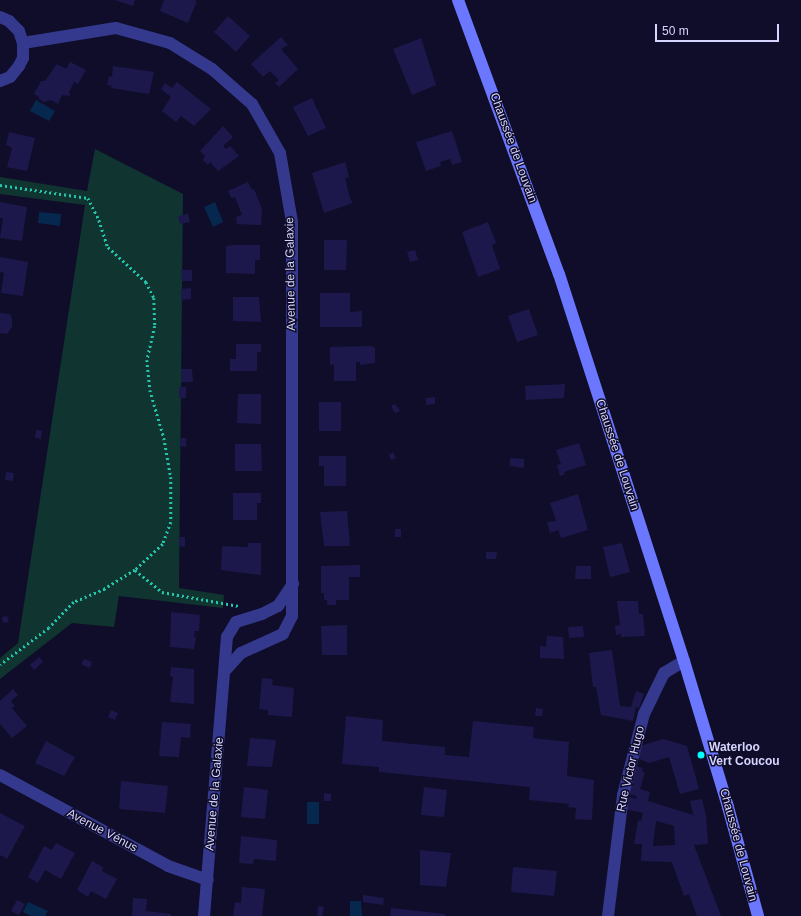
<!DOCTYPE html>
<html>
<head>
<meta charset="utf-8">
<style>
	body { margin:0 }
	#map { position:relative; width:801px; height:916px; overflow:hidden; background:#0f0d29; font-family:Helvetica,sans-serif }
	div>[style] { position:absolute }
	.green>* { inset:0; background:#10342f }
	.water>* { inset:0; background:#07284e }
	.building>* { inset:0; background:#1d184c }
	.path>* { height:2.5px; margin-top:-1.25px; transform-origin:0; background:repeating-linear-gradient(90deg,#23c5ac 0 2px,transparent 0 5px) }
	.street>* { height:12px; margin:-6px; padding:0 6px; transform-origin:6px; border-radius:6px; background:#34398d }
	.secondary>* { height:12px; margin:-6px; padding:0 6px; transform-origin:6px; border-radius:6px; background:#6c77ff }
	.dots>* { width:11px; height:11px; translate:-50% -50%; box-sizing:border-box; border:2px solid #0f0d29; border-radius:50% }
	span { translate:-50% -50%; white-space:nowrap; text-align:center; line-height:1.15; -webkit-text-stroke:3px #0f0d29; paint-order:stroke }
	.street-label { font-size:12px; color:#d6d5ff }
	.poi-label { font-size:12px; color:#d6d5ff; font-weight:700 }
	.left { translate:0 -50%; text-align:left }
	.scale { position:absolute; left:655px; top:24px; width:124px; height:18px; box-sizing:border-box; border:2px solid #d6d5ff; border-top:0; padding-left:5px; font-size:12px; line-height:14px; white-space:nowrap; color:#d6d5ff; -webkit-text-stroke:3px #0f0d29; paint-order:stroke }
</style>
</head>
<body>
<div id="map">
	<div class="green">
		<div style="clip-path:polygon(95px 149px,183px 194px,179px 588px,224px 595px,223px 608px,119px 596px,114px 627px,72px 623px,0 679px,0 658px,18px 643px,85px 205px,0 194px,0 177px,87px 191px)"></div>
	</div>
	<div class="water">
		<div style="clip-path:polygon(36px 100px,55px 111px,49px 121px,30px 111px)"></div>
		<div style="clip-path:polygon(215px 202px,223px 222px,213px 227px,204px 207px)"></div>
		<div style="clip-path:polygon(39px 212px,61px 214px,60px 226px,38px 223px)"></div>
		<div style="clip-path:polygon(307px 802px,319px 802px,319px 824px,307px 824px)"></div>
		<div style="clip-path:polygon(350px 901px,361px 901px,362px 916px,350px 916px)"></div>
		<div style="clip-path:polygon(28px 902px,48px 911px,45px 916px,31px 916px,23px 912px)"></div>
	</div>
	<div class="building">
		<div style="clip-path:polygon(115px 0,135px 0,133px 6px)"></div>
		<div style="clip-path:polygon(164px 0,194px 0,197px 1px,188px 23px,160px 11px)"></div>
		<div style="clip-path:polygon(228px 16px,250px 36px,236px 52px,214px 32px)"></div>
		<div style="clip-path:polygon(281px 37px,288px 45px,281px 49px,298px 69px,279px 87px,275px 83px,279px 80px,270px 71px,263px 77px,251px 64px)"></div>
		<div style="clip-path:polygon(421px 38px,436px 85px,412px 95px,393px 49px)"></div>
		<div style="clip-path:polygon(70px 62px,86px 70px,78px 84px,74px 82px,69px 92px,70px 96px,62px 95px,58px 104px,51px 100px,44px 102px,39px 99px,39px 97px,34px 94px,41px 81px,45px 81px,57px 64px,66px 69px)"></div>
		<div style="clip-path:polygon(113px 66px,154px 72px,149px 94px,111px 88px,112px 86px,107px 85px,109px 76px,112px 77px)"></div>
		<div style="clip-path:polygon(177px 82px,211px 109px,194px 126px,181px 116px,176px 122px,162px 111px,171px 97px,161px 89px,165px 83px,172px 88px)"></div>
		<div style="clip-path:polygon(312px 98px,326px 128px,308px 136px,293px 107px)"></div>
		<div style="clip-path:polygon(223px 126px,233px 137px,223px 146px,226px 149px,230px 146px,239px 156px,218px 171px,210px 162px,208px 165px,203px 160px,205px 156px,200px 151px)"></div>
		<div style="clip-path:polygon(452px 131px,462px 162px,452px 165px,450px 159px,440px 162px,441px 166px,426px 171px,416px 142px)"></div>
		<div style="clip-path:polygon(9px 132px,35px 138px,27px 171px,7px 167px,12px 148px,6px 145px)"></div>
		<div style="clip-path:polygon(345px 162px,349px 177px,345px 178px,350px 198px,353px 203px,324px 213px,312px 173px)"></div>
		<div style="clip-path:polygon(248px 182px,252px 190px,254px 189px,262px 209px,261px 225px,237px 224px,236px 217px,242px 215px,235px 197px,231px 198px,228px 191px)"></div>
		<div style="clip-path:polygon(0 202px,27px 207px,22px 241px,0 238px,3px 218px,0 218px)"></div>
		<div style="clip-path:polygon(188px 214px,190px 222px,180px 224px,178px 216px)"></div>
		<div style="clip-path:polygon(488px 222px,496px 243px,492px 245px,500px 269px,478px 277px,462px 232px)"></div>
		<div style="clip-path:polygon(324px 240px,347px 240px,346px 270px,324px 270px)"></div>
		<div style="clip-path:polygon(233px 245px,260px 245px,260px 260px,255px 260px,255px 274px,226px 273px,226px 246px)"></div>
		<div style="clip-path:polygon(415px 250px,418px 260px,410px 262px,407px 252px)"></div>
		<div style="clip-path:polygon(0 257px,28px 262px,23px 296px,1px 293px,4px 273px,0 272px)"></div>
		<div style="clip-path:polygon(181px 270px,192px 270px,192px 281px,182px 281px)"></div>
		<div style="clip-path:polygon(191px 288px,191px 299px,181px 300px,181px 289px)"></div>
		<div style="clip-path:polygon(320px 293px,350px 293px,350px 312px,362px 311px,362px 327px,320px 327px)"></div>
		<div style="clip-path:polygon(233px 297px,259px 297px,261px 322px,233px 321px)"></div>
		<div style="clip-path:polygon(529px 309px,538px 335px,517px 342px,508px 316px)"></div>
		<div style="clip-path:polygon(0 313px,10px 314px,12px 319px,12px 327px,7px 334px,0 333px)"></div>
		<div style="clip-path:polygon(236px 344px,261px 344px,261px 352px,257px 352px,257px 371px,230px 371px,230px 359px,236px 359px)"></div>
		<div style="clip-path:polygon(371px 346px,375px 348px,375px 363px,360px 365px,360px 362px,356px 362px,356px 381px,334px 381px,334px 364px,330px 365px,330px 347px)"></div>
		<div style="clip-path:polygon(181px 369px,192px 369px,193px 382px,181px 382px)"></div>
		<div style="clip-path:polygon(565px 384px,564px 398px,526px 400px,525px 386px)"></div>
		<div style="clip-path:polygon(179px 387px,186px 387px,186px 398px,179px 398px)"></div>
		<div style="clip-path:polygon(238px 394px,261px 394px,261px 424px,237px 423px)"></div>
		<div style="clip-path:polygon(435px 397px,435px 404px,426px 405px,426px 398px)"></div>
		<div style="clip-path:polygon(319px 402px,341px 402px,341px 431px,319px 431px)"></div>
		<div style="clip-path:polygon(395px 404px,400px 411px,395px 413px,391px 406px)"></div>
		<div style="clip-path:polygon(36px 430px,42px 431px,41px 439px,35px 438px)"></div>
		<div style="clip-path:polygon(180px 438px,186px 438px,186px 447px,180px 446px)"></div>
		<div style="clip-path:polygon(579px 443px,586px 465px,564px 472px,565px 474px,560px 476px,557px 465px,561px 464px,556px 450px)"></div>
		<div style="clip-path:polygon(235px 444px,261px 444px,262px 471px,235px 471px)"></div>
		<div style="clip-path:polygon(393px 452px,396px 458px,391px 460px,389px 455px)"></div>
		<div style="clip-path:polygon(319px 456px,346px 456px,346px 486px,324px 486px,324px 466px,319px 466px)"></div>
		<div style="clip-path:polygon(510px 458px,524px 459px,524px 468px,510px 466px)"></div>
		<div style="clip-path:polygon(6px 472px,14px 473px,13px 481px,5px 480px)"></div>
		<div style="clip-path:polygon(233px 493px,261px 493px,261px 503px,257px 503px,257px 520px,233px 520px)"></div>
		<div style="clip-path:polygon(578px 494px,588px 530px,561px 538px,558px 530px,550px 533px,547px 522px,556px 521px,550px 503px)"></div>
		<div style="clip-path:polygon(347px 511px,350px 546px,324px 546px,320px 512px)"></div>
		<div style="clip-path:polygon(395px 529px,401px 529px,401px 537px,395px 537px)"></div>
		<div style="clip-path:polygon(179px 537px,185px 537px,185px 547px,179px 546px)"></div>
		<div style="clip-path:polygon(248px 543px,261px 543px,261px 575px,221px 570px,222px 546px,248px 547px)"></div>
		<div style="clip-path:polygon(622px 543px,630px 572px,610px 577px,603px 547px)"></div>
		<div style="clip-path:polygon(486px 552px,497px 552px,496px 559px,486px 559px)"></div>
		<div style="clip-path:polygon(360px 565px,360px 577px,349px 577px,349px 600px,336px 600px,336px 605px,327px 605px,327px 600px,324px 600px,324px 593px,321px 593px,321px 566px)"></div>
		<div style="clip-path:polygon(576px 566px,591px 566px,591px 579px,575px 579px)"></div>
		<div style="clip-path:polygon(617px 601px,638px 601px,639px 614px,643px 614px,645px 636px,621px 637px,621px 634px,616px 635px,615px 626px,620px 625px)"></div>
		<div style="clip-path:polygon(171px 612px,200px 615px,199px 631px,195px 631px,194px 637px,196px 637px,194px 649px,170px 647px)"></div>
		<div style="clip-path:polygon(7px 616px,9px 622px,3px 623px,2px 617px)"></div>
		<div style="clip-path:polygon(347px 625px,347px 655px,322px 655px,321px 626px)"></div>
		<div style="clip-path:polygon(583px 626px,584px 637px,569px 638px,568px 627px)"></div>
		<div style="clip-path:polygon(547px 636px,563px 637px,564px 659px,540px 658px,540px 646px,546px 647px)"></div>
		<div style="clip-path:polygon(612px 650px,620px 706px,631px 707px,636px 691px,644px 694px,639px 708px,636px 707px,633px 721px,601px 715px,596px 687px,593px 687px,589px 653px)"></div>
		<div style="clip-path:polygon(39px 657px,43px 662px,34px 670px,30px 665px)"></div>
		<div style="clip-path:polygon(84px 659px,92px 662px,90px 668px,81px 664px)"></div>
		<div style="clip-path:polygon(171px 667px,194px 669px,194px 704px,170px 702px,173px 677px,170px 676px)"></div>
		<div style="clip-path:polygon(262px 678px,273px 679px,272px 685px,294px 688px,292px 717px,268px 715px,268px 710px,259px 709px)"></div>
		<div style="clip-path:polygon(13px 689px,18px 695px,11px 701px,15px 706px,12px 708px,27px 726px,12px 738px,0 724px,0 701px)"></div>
		<div style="clip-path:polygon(536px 708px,543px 709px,542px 716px,535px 716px)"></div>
		<div style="clip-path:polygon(111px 710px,118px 713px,115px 720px,108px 717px)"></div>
		<div style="clip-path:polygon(346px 716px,383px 720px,382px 741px,445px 747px,445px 755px,469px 757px,473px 721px,534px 727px,533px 738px,569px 742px,567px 776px,594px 780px,592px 820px,575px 819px,576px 808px,568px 807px,569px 804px,529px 800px,530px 787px,379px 772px,379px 767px,342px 764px)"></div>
		<div style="clip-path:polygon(162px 722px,191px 724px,190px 738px,181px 737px,179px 757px,159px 756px)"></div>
		<div style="clip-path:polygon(250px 738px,276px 740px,272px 767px,247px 766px)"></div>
		<div style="clip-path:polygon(663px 739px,687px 746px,699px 789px,680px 794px,669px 757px,649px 763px,637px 758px,640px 746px)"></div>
		<div style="clip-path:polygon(46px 741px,75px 757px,64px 776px,35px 763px)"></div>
		<div style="clip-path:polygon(evenodd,635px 766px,643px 768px,642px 772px,645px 772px,640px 789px,650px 792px,648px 801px,693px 815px,694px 818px,690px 801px,702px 799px,706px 816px,708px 844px,694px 845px,721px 916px,697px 916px,689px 894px,684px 896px,672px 862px,641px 861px,642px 844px,634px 844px,638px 820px,641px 821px,643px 813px,624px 809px,627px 796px,636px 799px,637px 796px,627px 794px,635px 766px,656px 821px,674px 826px,675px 845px,653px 846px,656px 821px)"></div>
		<div style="clip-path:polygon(121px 781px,168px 786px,165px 813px,119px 809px)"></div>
		<div style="clip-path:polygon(244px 787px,268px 790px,265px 819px,241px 817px)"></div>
		<div style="clip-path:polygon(424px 787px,447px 790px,444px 817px,421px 815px)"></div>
		<div style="clip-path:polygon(324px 793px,331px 794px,331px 801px,324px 801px)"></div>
		<div style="clip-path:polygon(0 813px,25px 826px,7px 859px,0 855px)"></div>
		<div style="clip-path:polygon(241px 836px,277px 840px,276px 861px,254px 859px,253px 864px,239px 863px)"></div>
		<div style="clip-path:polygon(56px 843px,75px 853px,61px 879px,45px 870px,38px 883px,28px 877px,44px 846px,52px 850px)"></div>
		<div style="clip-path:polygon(420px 850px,451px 853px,446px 887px,420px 885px)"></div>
		<div style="clip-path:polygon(92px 861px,103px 867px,102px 871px,117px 879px,106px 899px,91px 891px,88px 897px,77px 890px)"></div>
		<div style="clip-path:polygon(513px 867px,557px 871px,554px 896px,511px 892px)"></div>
		<div style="clip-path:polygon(242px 887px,265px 889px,262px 916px,233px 916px,235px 902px,241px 903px)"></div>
		<div style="clip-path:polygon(363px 895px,384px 898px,383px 905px,363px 902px)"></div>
		<div style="clip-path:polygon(133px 898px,147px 899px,146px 911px,171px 914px,171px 916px,132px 916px)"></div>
		<div style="clip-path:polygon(17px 900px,25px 904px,19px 915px,11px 911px)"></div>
		<div style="clip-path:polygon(318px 906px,324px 907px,322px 916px,317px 916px)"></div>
		<div style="clip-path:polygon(391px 908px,445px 914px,445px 916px,390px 916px)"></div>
	</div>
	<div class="path">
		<div style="left:0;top:185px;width:89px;rotate:8.4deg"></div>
		<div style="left:88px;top:198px;width:25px;rotate:63deg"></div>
		<div style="left:99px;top:220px;width:28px;rotate:72deg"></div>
		<div style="left:108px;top:247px;width:52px;rotate:42.6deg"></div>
		<div style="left:146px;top:282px;width:18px;rotate:63deg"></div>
		<div style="left:154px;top:298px;width:28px;rotate:88deg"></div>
		<div style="left:155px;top:326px;width:35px;rotate:103deg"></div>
		<div style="left:147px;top:360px;width:30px;rotate:84deg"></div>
		<div style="left:150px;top:390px;width:50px;rotate:73.7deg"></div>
		<div style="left:164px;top:438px;width:40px;rotate:80deg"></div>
		<div style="left:171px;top:477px;width:45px;rotate:90deg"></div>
		<div style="left:171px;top:522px;width:23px;rotate:110deg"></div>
		<div style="left:163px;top:544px;width:38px;rotate:137deg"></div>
		<div style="left:135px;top:570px;width:36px;rotate:148deg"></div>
		<div style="left:105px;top:589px;width:34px;rotate:157deg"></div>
		<div style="left:74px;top:602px;width:36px;rotate:134deg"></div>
		<div style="left:49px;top:628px;width:61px;rotate:142.9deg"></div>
		<div style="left:135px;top:570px;width:35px;rotate:39deg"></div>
		<div style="left:162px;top:592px;width:78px;rotate:10.3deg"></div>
	</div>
	<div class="street">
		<div style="left:0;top:17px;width:10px;rotate:24deg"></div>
		<div style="left:9px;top:21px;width:14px;rotate:45deg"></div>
		<div style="left:19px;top:31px;width:13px;rotate:72deg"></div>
		<div style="left:23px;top:43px;width:15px;rotate:90deg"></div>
		<div style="left:23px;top:58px;width:9px;rotate:117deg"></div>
		<div style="left:19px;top:66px;width:14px;rotate:129deg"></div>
		<div style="left:10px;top:77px;width:11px;rotate:158deg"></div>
		<div style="left:23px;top:43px;width:94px;rotate:-9.2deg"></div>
		<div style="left:116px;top:28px;width:56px;rotate:15.5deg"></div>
		<div style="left:170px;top:43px;width:49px;rotate:31.8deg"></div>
		<div style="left:212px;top:69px;width:53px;rotate:41.2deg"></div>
		<div style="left:252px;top:104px;width:56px;rotate:60.3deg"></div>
		<div style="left:280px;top:153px;width:70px;rotate:80.1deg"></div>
		<div style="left:292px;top:222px;width:394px;rotate:90deg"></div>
		<div style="left:292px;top:616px;width:20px;rotate:117deg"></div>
		<div style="left:283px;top:634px;width:46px;rotate:155.7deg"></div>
		<div style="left:241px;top:653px;width:24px;rotate:132deg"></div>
		<div style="left:0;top:775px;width:191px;rotate:28.4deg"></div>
		<div style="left:168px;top:866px;width:42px;rotate:19.3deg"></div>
		<div style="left:204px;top:916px;width:280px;rotate:-85.3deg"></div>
		<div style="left:227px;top:637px;width:17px;rotate:-59deg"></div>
		<div style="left:236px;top:622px;width:27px;rotate:-17deg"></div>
		<div style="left:262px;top:614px;width:18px;rotate:-27deg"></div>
		<div style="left:278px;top:606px;width:27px;rotate:-56deg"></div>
		<div style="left:608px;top:916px;width:122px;rotate:-82.9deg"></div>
		<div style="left:623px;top:795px;width:84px;rotate:-75.5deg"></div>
		<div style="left:644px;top:714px;width:46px;rotate:-64deg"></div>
		<div style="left:664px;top:673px;width:23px;rotate:-31deg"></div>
	</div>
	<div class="secondary">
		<div style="left:458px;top:0;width:292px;rotate:69.8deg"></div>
		<div style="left:559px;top:274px;width:407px;rotate:72.1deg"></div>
		<div style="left:684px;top:661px;width:152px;rotate:73.2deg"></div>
		<div style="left:728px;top:807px;width:113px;rotate:74.6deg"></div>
	</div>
	<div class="dots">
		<div style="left:701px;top:755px;background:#01feff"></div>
	</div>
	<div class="street-label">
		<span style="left:513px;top:148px;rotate:70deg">Chaussée de Louvain</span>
		<span style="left:291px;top:274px;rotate:-91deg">Avenue de la Galaxie</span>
		<span style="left:617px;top:455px;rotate:72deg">Chaussée de Louvain</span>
		<span style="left:631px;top:769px;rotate:-77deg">Rue Victor Hugo</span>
		<span style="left:215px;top:794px;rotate:-85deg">Avenue de la Galaxie</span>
		<span style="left:102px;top:831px;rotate:28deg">Avenue Vénus</span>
		<span style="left:738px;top:845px;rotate:75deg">Chaussée de Louvain</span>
	</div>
	<div class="poi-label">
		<span class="left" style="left:709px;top:755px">Waterloo<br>Vert Coucou</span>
	</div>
	<div class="scale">50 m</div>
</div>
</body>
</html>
